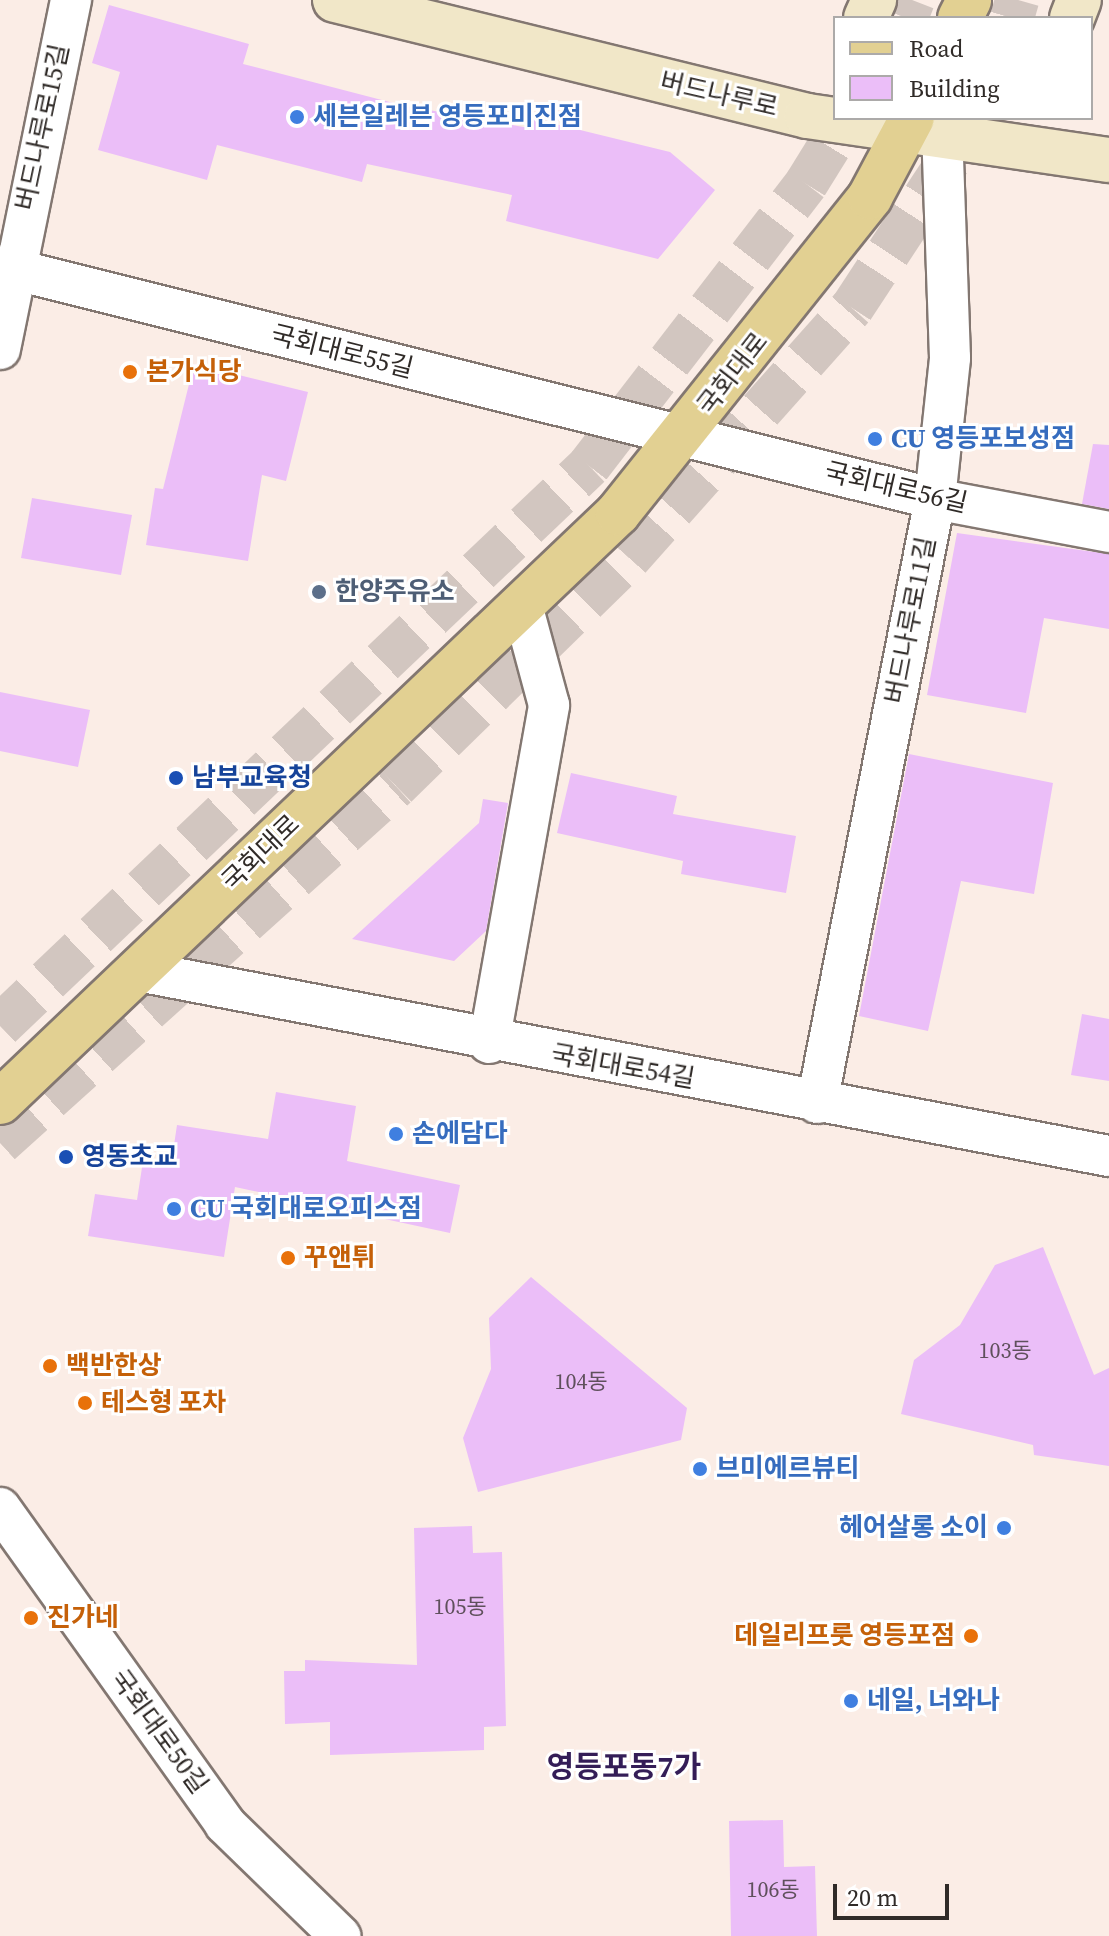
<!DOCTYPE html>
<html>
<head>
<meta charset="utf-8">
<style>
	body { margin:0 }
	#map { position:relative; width:1109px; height:1936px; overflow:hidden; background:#fbede6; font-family:"Source Serif 4","Noto Sans KR",serif }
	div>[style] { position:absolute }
	.building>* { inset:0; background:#ebbef8 }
	.trunk-tunnel>* { height:44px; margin-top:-22px; transform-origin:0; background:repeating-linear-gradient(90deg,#d2c6c0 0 44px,transparent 0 66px) }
	.roads { filter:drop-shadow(2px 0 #837771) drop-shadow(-2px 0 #837771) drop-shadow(0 2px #837771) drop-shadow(0 -2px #837771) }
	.minor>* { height:40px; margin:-20px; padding:0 20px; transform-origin:20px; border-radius:20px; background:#fff }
	.secondary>* { height:44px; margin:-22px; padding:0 22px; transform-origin:22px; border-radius:22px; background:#f1e7c8 }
	.primary>* { height:44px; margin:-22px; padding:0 22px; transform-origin:22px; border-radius:22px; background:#e2d092 }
	.dots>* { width:22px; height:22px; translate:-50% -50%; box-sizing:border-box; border:4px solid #fff; border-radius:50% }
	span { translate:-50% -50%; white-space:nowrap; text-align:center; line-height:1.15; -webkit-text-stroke:6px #fff; paint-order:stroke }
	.number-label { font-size:22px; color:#5f505c }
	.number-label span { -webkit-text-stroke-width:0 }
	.street-label { font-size:26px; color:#302b28 }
	.shop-label { font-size:26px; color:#366cbe; font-weight:700 }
	.left { translate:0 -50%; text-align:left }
	.right { translate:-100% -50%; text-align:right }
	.food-label { font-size:26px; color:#c56008; font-weight:700 }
	.service-label { font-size:26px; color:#4e5e75; font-weight:700 }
	.transit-label { font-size:26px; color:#164399; font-weight:700 }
	.quarter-label { font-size:30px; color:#341d57; font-weight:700 }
	.legend { position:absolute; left:833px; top:16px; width:260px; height:104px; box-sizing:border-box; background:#fff; border:2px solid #acaaa9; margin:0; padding:10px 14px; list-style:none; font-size:24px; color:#302b28 }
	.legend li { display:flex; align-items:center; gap:16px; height:40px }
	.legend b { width:40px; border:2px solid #acaaa9 }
	.scale { position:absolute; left:833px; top:1884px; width:116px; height:36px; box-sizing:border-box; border:4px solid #302b28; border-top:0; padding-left:10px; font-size:24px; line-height:28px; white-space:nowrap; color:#302b28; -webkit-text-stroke:6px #fff; paint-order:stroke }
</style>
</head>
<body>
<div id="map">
	<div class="building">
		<div style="clip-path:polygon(109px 5px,249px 44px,243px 64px,401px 105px,529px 128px,531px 118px,670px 152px,715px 190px,658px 259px,506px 221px,512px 195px,367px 164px,362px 182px,217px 145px,207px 180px,98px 150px,120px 72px,92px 63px)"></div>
		<div style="clip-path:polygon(194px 364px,308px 392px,286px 481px,262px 475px,248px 561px,146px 545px,155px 488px,163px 489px)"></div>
		<div style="clip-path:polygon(1093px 444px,1109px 445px,1109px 509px,1082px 504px)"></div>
		<div style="clip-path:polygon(32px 498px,132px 515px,121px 575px,21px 558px)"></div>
		<div style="clip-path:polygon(957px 533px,1109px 554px,1109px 629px,1044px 618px,1026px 713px,927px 695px)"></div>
		<div style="clip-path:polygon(0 692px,90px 710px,78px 767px,0 751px)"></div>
		<div style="clip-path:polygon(909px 754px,1053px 783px,1034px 894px,961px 881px,928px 1031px,859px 1016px)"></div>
		<div style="clip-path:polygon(571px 773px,677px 796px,673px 814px,796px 836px,786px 893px,681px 874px,683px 861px,557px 833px)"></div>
		<div style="clip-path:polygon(483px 799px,508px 803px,486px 931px,454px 961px,352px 939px,479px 823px)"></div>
		<div style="clip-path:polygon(1082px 1014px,1109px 1019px,1109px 1081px,1071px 1075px)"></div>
		<div style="clip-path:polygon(276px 1092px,356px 1106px,347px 1161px,460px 1185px,450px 1233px,235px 1187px,224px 1257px,88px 1236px,95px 1194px,137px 1200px,143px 1161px,171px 1165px,177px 1125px,268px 1139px)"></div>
		<div style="clip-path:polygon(1043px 1247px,1094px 1375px,1109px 1368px,1109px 1466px,1034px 1455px,1033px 1445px,901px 1414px,914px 1360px,960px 1325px,995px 1265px)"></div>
		<div style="clip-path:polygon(531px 1277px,687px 1408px,681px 1440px,478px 1492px,463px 1438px,491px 1369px,489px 1318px)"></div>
		<div style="clip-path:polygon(472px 1526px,473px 1553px,502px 1552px,506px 1726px,484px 1727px,484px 1750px,330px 1755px,330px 1722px,285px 1724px,284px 1671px,305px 1671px,305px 1660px,417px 1665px,414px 1528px)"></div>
		<div style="clip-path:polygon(783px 1820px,784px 1867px,815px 1866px,817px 1936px,731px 1936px,729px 1821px)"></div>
	</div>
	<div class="trunk-tunnel">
		<div style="left:906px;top:18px;width:19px;rotate:-69deg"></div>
		<div style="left:1012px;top:18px;width:19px;rotate:-74deg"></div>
		<div style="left:0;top:1026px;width:813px;rotate:-43.55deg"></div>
		<div style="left:589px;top:466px;width:356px;rotate:-52.4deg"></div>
		<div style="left:806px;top:184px;width:78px;rotate:-58.2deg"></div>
		<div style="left:0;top:1143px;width:533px;rotate:-42.04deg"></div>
		<div style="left:396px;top:786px;width:326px;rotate:-44.4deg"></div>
		<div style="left:629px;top:558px;width:335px;rotate:-48.3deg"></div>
		<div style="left:852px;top:308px;width:227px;rotate:-56.7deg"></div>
	</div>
	<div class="roads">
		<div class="minor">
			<div style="left:0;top:266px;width:964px;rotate:13.99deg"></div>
			<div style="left:935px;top:499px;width:177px;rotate:10.7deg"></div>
			<div style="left:0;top:349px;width:356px;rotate:-78.5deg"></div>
			<div style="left:138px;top:971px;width:988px;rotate:10.79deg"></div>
			<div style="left:489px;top:1043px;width:343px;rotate:-79.9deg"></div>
			<div style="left:549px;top:705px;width:104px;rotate:-105.1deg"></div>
			<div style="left:817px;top:1103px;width:615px;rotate:-78.95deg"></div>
			<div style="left:935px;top:499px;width:142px;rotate:-83.9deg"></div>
			<div style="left:950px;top:358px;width:226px;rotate:-92deg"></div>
			<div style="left:0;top:1508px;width:388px;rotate:54.5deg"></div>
			<div style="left:225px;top:1824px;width:161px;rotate:44.2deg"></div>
		</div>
		<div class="secondary">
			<div style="left:335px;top:0;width:486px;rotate:13.8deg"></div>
			<div style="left:807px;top:116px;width:305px;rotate:8.3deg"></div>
			<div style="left:866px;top:18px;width:20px;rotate:-66deg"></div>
			<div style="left:1072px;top:18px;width:19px;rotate:-69deg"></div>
		</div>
		<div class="primary">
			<div style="left:960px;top:18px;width:20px;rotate:-63deg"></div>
			<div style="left:0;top:1102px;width:854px;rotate:-43.62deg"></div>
			<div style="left:618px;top:513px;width:404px;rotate:-51.4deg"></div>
			<div style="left:870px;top:197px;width:89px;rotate:-62deg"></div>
		</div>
	</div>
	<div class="dots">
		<div style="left:297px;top:117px;background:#3f7fe0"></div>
		<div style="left:130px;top:372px;background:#e8710a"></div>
		<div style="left:875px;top:439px;background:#3f7fe0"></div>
		<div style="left:319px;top:592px;background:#5c6f8a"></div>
		<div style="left:176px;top:778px;background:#1a4fb4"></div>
		<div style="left:396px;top:1134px;background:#3f7fe0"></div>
		<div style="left:66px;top:1157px;background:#1a4fb4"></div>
		<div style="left:174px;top:1209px;background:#3f7fe0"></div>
		<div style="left:288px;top:1258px;background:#e8710a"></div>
		<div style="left:50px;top:1366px;background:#e8710a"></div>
		<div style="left:85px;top:1403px;background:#e8710a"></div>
		<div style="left:700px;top:1469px;background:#3f7fe0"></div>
		<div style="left:1004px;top:1528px;background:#3f7fe0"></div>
		<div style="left:31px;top:1618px;background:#e8710a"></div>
		<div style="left:971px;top:1636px;background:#e8710a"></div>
		<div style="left:851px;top:1701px;background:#3f7fe0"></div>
	</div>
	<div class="number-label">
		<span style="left:1005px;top:1351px">103동</span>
		<span style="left:581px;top:1382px">104동</span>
		<span style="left:460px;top:1607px">105동</span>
		<span style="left:773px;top:1890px">106동</span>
	</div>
	<div class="street-label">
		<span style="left:719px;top:95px;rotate:13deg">버드나루로</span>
		<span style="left:43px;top:127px;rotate:-78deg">버드나루로15길</span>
		<span style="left:342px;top:352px;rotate:14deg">국회대로55길</span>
		<span style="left:733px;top:374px;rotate:-52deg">국회대로</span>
		<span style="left:896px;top:488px;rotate:13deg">국회대로56길</span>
		<span style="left:911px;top:620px;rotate:-79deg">버드나루로11길</span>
		<span style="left:261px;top:853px;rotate:-44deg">국회대로</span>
		<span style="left:623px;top:1067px;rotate:10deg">국회대로54길</span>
		<span style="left:159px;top:1732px;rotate:54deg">국회대로50길</span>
	</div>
	<div class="shop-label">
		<span class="left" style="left:313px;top:117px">세븐일레븐 영등포미진점</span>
		<span class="left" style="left:891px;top:439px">CU 영등포보성점</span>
		<span class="left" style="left:412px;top:1134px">손에담다</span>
		<span class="left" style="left:190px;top:1209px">CU 국회대로오피스점</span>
		<span class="left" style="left:716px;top:1469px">브미에르뷰티</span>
		<span class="right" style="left:988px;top:1528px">헤어살롱 소이</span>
		<span class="left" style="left:867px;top:1701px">네일, 너와나</span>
	</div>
	<div class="food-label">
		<span class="left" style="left:146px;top:372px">본가식당</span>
		<span class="left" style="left:304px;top:1258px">꾸앤튀</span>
		<span class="left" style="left:66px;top:1366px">백반한상</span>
		<span class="left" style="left:101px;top:1403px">테스형 포차</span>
		<span class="left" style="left:47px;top:1618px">진가네</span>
		<span class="right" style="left:955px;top:1636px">데일리프룻 영등포점</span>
	</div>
	<div class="service-label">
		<span class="left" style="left:335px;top:592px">한양주유소</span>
	</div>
	<div class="transit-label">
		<span class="left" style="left:192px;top:778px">남부교육청</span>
		<span class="left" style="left:82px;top:1157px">영동초교</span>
	</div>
	<div class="quarter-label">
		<span style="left:624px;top:1767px">영등포동7가</span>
	</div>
	<ul class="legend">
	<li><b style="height:10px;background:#e2d092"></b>Road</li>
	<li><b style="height:22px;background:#ebbef8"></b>Building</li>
	</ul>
	<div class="scale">20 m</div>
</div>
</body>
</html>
